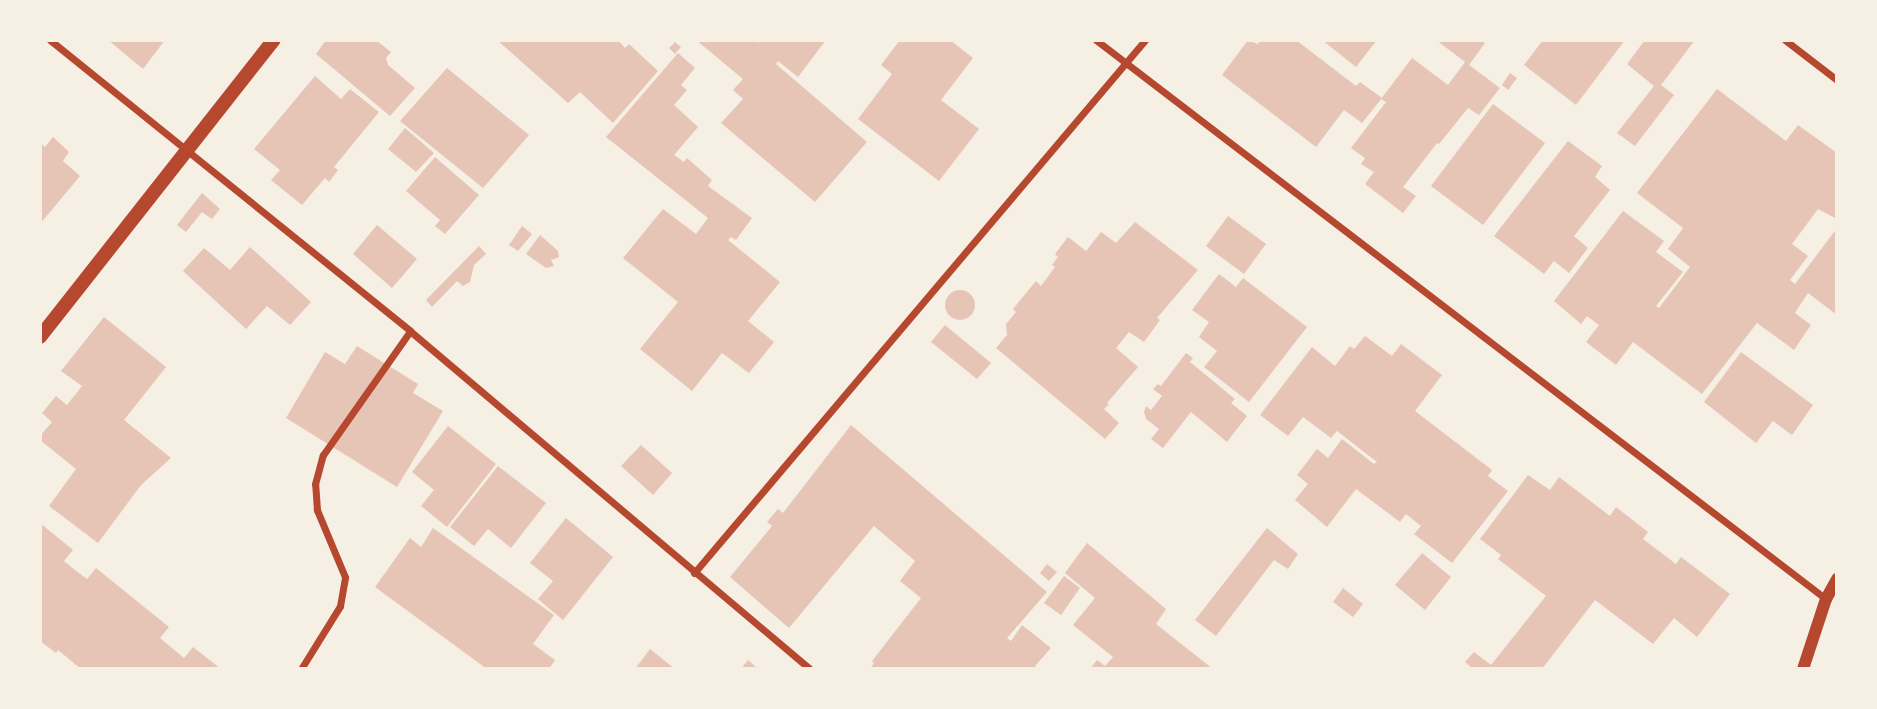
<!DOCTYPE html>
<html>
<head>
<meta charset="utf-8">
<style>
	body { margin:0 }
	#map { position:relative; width:1877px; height:709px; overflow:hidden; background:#f6efe4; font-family:Manrope,sans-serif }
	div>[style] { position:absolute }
	.building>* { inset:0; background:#e6c5b7 }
	.round { border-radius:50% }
	.minor>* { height:7px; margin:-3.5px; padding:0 3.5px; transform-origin:3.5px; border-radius:3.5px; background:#b5482f }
	.tertiary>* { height:12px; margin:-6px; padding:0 6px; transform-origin:6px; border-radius:6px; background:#b5482f }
	.secondary>* { height:14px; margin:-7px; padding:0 7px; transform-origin:7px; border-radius:7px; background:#b5482f }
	span { translate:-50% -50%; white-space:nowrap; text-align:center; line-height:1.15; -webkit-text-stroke:5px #f6efe4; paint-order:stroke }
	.frame { position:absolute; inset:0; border:42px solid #f6efe4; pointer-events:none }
</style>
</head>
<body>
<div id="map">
	<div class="building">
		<div style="clip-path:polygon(108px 40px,165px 40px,143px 69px)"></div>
		<div style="clip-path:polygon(326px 40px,376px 40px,391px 52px,386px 58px,388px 65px,415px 88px,390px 116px,316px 54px)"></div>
		<div style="clip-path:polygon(497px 40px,618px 40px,625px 48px,629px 44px,658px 71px,613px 123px,580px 92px,568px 103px)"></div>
		<div style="clip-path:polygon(696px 40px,754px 40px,758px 43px,760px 40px,826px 40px,798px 77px,778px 61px,776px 64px,867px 142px,815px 202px,721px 123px,743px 99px,733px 90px,743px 79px)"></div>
		<div style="clip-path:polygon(900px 40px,950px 40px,973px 58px,941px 100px,979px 129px,939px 181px,858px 119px,892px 74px,881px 65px)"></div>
		<div style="clip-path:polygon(1248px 40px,1258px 44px,1261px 40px,1296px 40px,1356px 86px,1360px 82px,1382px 98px,1362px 123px,1344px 110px,1316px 147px,1222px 75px)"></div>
		<div style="clip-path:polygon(1322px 40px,1377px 40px,1356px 67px)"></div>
		<div style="clip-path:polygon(1436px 40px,1481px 40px,1485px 43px,1469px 65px,1500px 88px,1479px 115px,1468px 108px,1439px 144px,1437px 143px,1403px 187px,1416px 196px,1403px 213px,1365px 184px,1374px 172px,1361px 164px,1365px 158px,1351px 148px,1386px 102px,1381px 99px,1412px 58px,1448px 85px,1465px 62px)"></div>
		<div style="clip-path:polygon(1543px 40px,1625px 40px,1576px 105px,1524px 65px)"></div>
		<div style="clip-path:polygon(1645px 40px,1695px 40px,1661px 85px,1674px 95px,1635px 146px,1617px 133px,1654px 86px,1627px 64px)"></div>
		<div style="clip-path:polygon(675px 42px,681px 47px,675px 54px,669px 48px)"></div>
		<div style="clip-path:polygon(678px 53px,695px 68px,681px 85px,687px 90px,674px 105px,698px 127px,674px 155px,684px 162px,687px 158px,712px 180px,708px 186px,752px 218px,736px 240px,731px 237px,728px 240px,780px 282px,748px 321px,774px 342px,749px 373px,722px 353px,692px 391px,640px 349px,678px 302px,623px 258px,663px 209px,696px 234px,708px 218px,606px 137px)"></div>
		<div style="clip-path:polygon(447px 68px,529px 135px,483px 188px,400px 121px)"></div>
		<div style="clip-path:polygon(1510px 73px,1517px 78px,1508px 90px,1502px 85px)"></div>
		<div style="clip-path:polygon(315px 76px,341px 99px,350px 89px,379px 112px,334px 167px,338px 170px,329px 182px,325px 178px,302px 205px,271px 180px,280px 170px,254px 149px)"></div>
		<div style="clip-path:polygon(1717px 89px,1786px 141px,1798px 125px,1837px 153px,1837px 219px,1818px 209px,1792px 244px,1808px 256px,1790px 280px,1795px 284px,1837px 228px,1837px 315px,1808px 293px,1795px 313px,1811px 325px,1794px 350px,1757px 323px,1702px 394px,1633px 342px,1616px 365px,1586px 342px,1599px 325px,1587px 316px,1581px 324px,1554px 301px,1623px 211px,1664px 241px,1656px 252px,1683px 272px,1656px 306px,1659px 308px,1690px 267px,1668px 249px,1683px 228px,1637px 193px)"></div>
		<div style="clip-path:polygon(1493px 104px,1545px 143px,1483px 225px,1431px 186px)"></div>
		<div style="clip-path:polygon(405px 128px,434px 153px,416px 172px,388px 149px)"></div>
		<div style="clip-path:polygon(53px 137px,69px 152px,63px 161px,80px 176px,40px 224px,40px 143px,45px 147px)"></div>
		<div style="clip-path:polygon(1568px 141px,1602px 166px,1595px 177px,1610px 190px,1574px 236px,1588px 248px,1569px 273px,1554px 261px,1544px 274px,1494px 236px)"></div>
		<div style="clip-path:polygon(435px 157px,479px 195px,445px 234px,435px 226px,440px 220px,406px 191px)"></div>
		<div style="clip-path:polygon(202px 193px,220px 209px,212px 219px,202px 212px,186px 232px,177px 225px)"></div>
		<div style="clip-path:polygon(1228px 216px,1266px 244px,1244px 274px,1206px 246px)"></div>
		<div style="clip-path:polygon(1135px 222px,1198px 270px,1157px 318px,1160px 320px,1144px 342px,1129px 332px,1116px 348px,1138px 367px,1107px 403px,1109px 404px,1104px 409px,1119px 423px,1105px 439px,996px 348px,1007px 335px,1006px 324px,1016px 312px,1013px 309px,1036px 281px,1041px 286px,1055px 267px,1052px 265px,1058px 257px,1055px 254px,1068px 237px,1086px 251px,1101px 232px,1116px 243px)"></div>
		<div style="clip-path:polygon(377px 225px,417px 259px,392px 288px,353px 254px)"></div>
		<div style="clip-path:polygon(522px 226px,532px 234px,518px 251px,509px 245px)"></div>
		<div style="clip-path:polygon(540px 235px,558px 251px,559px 257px,551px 260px,554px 266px,546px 268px,526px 254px)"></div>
		<div style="clip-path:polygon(479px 246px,486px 254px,474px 265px,470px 282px,463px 286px,457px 281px,432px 307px,426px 300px)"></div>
		<div style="clip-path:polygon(250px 247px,311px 302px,290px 325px,267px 306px,246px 329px,183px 271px,204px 248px,230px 270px)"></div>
		<div style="clip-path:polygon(1219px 274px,1236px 287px,1243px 278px,1307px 327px,1249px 402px,1204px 367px,1217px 351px,1199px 337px,1209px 322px,1192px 310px)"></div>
		<div class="round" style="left:945px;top:290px;width:30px;height:30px"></div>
		<div style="clip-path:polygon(104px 317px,166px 367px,124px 420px,171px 458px,141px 485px,98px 543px,49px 506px,76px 469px,40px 440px,40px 436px,52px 422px,42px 413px,56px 396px,67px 405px,82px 386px,61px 371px)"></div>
		<div style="clip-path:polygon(945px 325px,991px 363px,977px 379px,931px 342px)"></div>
		<div style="clip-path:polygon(1365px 336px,1392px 356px,1401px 344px,1442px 375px,1415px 411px,1492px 470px,1488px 476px,1508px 491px,1452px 563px,1414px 534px,1421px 526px,1406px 514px,1400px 522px,1356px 489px,1327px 527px,1295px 500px,1308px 484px,1297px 475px,1317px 449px,1328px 458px,1342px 439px,1374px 464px,1377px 462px,1337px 431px,1331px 438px,1303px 417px,1288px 436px,1260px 415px,1312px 347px,1335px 366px,1350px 346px,1354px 349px)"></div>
		<div style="clip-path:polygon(357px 346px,418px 384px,413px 393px,443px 411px,397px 487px,286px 418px,325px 352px,345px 364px)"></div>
		<div style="clip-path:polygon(1741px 352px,1813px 405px,1792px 435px,1773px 421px,1756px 443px,1704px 402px)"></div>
		<div style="clip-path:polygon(1186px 353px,1193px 358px,1190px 362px,1235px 399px,1231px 403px,1247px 416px,1227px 442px,1191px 412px,1163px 448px,1151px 439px,1159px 429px,1146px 419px,1144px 412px,1146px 406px,1151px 410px,1162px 396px,1153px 389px,1158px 384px,1161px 386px)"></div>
		<div style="clip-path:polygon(851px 425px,1047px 592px,1007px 638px,1011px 641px,1022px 625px,1051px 648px,1035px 666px,1038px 669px,870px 669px,874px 663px,872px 661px,921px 598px,900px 581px,915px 561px,874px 526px,789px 628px,730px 577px,772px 526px,767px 522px,778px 509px,783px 513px)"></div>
		<div style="clip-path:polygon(448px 426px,496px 464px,447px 527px,421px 506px,434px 490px,412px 472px)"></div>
		<div style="clip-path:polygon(641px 445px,672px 473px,653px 495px,621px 466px)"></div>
		<div style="clip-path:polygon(498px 466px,546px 503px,511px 548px,488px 529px,474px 546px,450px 527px)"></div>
		<div style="clip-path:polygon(1528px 475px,1550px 490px,1559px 477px,1610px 516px,1616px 507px,1648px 532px,1643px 539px,1676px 564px,1681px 557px,1730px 594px,1697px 637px,1674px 618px,1653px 644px,1595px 600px,1542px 669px,1473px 669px,1465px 662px,1474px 652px,1491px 665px,1546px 596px,1498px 559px,1501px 555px,1480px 539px)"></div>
		<div style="clip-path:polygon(566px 518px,613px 557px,563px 620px,538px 599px,553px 581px,530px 563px)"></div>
		<div style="clip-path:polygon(40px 523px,73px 550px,64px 561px,75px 570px,87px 579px,96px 568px,169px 627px,160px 638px,184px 658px,193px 647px,221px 669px,81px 669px,58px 650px,56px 653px,40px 641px)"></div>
		<div style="clip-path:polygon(433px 528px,554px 615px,533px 644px,555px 660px,549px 669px,487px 669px,375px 587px,410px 538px,421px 547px)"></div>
		<div style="clip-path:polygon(1267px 528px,1298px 554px,1288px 569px,1274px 560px,1216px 636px,1195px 620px)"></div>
		<div style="clip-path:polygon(1087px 543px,1166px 609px,1156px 624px,1213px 669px,1090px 669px,1097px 660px,1105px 666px,1113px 657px,1073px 625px,1095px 598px,1065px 573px)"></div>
		<div style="clip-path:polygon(1422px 553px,1451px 577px,1425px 610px,1395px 585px)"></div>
		<div style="clip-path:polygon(1047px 564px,1057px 572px,1049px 581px,1040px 573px)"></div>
		<div style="clip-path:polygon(1064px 576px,1080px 588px,1061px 615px,1044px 603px)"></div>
		<div style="clip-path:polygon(1343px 588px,1363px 604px,1353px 617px,1333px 602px)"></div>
		<div style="clip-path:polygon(650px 649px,675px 669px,635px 669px)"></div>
		<div style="clip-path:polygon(748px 660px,758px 669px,741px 669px)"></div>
	</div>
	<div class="minor">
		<div style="left:50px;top:40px;width:463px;rotate:38.9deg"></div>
		<div style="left:410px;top:331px;width:524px;rotate:40.2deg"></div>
		<div style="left:1096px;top:40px;width:919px;rotate:37.44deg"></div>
		<div style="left:1785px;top:40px;width:66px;rotate:37.6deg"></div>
		<div style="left:694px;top:573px;width:698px;rotate:-49.76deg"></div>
		<div style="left:301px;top:669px;width:74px;rotate:-58.2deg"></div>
		<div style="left:340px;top:606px;width:29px;rotate:-80deg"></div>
		<div style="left:345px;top:577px;width:73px;rotate:-112.7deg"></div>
		<div style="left:317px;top:510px;width:26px;rotate:-94deg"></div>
		<div style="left:315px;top:484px;width:30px;rotate:-75deg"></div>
		<div style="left:323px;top:455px;width:151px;rotate:-54.9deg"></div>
	</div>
	<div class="tertiary">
		<div style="left:1803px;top:669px;width:74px;rotate:-71.8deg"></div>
		<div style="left:1826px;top:599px;width:23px;rotate:-61deg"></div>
	</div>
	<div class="secondary">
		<div style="left:40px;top:337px;width:378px;rotate:-51.8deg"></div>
	</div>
	<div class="frame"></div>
</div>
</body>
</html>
